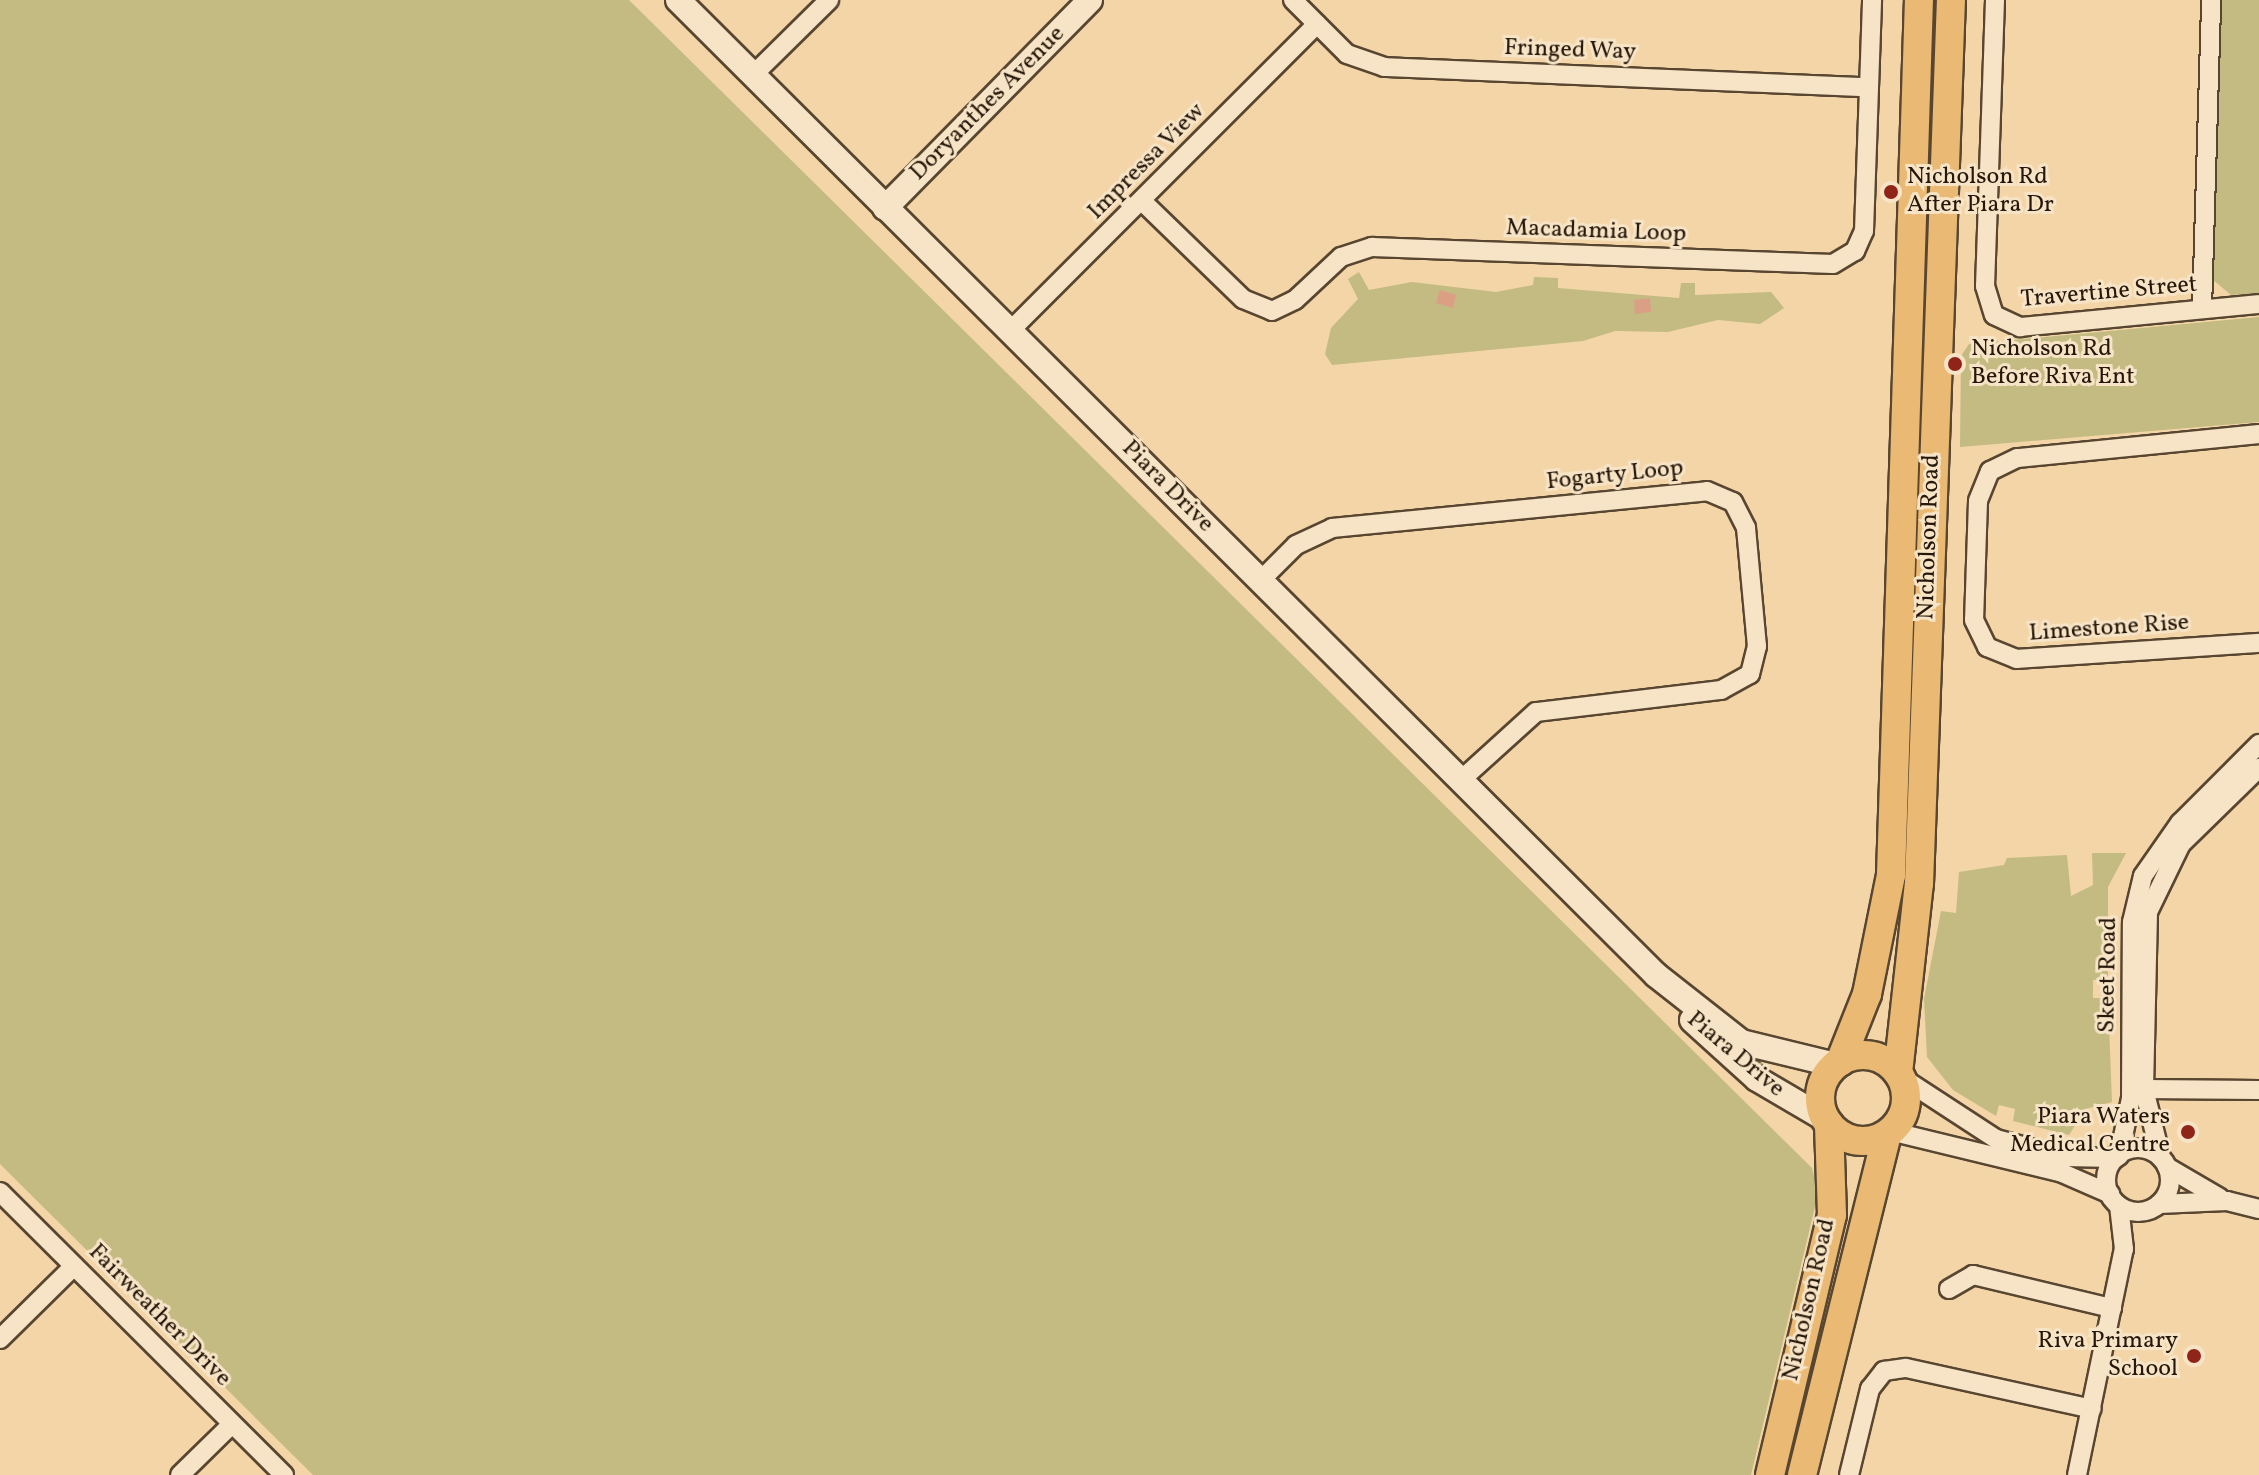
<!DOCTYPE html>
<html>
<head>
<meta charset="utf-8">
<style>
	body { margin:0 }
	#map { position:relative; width:2259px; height:1475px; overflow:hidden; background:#f3d5a8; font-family:Vollkorn,serif }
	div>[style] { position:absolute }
	.green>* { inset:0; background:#c3bb82 }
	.building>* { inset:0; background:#db9f85 }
	.roads { filter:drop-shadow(2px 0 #584631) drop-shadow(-2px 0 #584631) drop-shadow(0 2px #584631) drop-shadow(0 -2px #584631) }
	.street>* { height:18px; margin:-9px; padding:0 9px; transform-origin:9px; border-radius:9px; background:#f7e4c6 }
	.street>.ring { margin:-9px; padding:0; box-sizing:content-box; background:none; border:18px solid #f7e4c6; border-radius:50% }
	.secondary>* { height:24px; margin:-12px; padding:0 12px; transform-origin:12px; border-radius:12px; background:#f7e4c6 }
	.primary>* { height:28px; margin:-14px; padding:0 14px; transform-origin:14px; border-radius:14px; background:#eaba74 }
	.primary>.ring { margin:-14px; padding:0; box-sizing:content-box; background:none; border:28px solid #eaba74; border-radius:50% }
	.dots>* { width:22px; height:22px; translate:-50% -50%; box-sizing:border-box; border:4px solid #f7e4c6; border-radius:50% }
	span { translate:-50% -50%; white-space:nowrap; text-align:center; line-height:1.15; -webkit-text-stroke:6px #f7e4c6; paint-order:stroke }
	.street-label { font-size:24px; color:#251709 }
	.poi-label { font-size:24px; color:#251709 }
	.left { translate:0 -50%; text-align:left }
	.right { translate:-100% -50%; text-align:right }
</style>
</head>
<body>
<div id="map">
	<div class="green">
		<div style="clip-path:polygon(0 0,629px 0,1812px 1168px,1818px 1194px,1751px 1475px,313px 1475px,0 1164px)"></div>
		<div style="clip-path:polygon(2219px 0,2259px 0,2259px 293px,2231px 295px,2212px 279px)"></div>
		<div style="clip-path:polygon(1359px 272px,1369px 290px,1412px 282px,1496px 292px,1533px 285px,1534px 277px,1558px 278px,1558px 288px,1679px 298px,1681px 283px,1695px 283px,1695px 295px,1771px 292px,1784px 308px,1760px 324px,1718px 320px,1668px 332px,1615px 331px,1583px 341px,1332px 365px,1325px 354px,1331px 328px,1358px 299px,1348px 279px)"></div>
		<div style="clip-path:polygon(2259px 317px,2259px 422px,1960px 447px,1961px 356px,1969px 344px)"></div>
		<div style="clip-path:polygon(2092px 853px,2126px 853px,2108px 887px,2108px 979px,2093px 980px,2093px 998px,2108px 998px,2112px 1102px,2085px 1109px,2069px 1135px,2013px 1121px,2015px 1109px,1999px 1105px,1996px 1116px,1953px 1090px,1927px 1057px,1924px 999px,1941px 911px,1956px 913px,1959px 872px,2004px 865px,2007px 858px,2067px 855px,2071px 896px,2093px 885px)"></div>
	</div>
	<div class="building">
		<div style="clip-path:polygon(1440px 290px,1456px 295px,1453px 308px,1436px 303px)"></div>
		<div style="clip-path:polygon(1650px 298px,1651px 312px,1635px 314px,1634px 300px)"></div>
	</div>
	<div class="roads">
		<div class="street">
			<div style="left:1293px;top:0;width:76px;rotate:45deg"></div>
			<div style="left:1347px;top:54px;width:39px;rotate:19deg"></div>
			<div style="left:1384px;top:67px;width:485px;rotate:2.4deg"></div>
			<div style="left:1995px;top:0;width:286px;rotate:92deg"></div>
			<div style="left:1985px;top:286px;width:30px;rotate:73deg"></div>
			<div style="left:1994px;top:315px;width:29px;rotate:25deg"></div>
			<div style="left:2020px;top:327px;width:240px;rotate:-5.5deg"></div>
			<div style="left:753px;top:75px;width:107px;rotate:-44.6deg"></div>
			<div style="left:1143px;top:202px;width:139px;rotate:44.1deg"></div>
			<div style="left:1243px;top:299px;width:31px;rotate:22deg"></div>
			<div style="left:1272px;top:311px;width:25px;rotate:-26deg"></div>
			<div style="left:1295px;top:300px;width:63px;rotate:-43.1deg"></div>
			<div style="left:1341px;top:257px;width:33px;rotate:-18deg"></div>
			<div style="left:1372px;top:247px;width:461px;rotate:2.1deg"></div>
			<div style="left:1833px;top:264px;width:26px;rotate:-31deg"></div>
			<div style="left:1855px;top:251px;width:22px;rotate:-66deg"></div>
			<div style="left:1864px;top:231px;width:231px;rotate:-88deg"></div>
			<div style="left:2202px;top:309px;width:309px;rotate:-88.3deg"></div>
			<div style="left:1010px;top:331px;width:434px;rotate:-45deg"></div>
			<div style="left:2259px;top:434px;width:243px;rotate:174.3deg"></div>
			<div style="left:2017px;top:458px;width:30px;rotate:154deg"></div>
			<div style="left:1990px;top:471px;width:32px;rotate:112deg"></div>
			<div style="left:1978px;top:501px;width:119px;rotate:91.9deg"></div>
			<div style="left:1974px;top:620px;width:30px;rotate:64deg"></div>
			<div style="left:1987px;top:647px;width:32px;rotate:22deg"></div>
			<div style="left:2017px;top:659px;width:243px;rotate:-3.8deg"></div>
			<div style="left:1261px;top:580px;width:49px;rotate:-45deg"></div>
			<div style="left:1296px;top:545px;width:40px;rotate:-25deg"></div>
			<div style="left:1332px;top:528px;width:377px;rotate:-5.6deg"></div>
			<div style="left:1707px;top:491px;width:28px;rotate:23deg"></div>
			<div style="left:1733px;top:502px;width:29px;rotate:63deg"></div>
			<div style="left:1746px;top:528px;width:119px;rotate:84.7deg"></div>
			<div style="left:1757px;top:646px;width:29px;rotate:104deg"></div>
			<div style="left:1750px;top:674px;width:33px;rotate:151deg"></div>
			<div style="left:1721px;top:690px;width:186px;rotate:173.2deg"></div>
			<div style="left:1536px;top:712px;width:100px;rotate:137.8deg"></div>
			<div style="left:1901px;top:1077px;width:113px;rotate:33.1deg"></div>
			<div style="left:1996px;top:1139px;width:70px;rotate:14.8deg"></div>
			<div style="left:2064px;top:1157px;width:52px;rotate:1.1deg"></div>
			<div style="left:2144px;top:1089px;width:115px;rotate:0.5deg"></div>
			<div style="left:1890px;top:1131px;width:175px;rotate:13.6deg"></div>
			<div style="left:2060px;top:1172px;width:55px;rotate:23.7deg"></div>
			<div class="ring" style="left:2106px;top:1148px;width:46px;height:46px"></div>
			<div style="left:2119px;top:1156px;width:59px;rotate:-78.3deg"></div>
			<div style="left:2131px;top:1098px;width:176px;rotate:-89.7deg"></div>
			<div style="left:2132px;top:922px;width:47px;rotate:-76.6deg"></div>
			<div style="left:2143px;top:876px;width:65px;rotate:-55.1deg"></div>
			<div style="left:2180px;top:823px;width:112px;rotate:-45deg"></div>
			<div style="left:2161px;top:1158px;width:71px;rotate:-103.8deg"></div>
			<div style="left:2144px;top:1089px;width:177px;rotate:-88.7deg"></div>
			<div style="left:2148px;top:912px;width:76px;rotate:-64.1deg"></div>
			<div style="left:2181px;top:844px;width:109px;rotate:-44.3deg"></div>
			<div style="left:2167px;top:1167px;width:61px;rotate:30.3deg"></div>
			<div style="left:0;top:1192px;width:401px;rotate:44.9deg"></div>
			<div style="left:2159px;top:1204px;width:68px;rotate:-2.5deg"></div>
			<div style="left:2227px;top:1201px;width:33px;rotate:14deg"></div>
			<div style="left:1949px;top:1289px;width:28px;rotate:-30deg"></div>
			<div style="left:1973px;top:1275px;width:143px;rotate:13.4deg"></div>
			<div style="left:0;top:1339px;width:104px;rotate:-44.6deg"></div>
			<div style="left:180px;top:1475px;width:73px;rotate:-44.4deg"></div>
			<div style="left:1849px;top:1475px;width:89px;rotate:-76.3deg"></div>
			<div style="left:1870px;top:1389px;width:23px;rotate:-52deg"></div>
			<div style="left:1884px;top:1371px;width:22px;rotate:-8deg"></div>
			<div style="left:1906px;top:1368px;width:190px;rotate:12.4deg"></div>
			<div style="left:2077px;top:1475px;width:231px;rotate:-78.3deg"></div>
			<div style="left:2124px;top:1249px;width:43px;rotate:-96.6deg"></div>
		</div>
		<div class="secondary">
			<div style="left:678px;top:0;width:1381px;rotate:44.91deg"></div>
			<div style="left:1656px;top:975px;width:108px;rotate:38.2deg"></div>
			<div style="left:1741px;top:1042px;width:98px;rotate:13.6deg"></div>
			<div style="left:885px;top:208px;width:292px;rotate:-45.4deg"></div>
			<div style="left:1692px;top:1020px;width:88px;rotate:42.2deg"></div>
			<div style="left:1757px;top:1079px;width:81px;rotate:30.4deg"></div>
		</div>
		<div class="primary">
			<div class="ring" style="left:1820px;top:1055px;width:58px;height:58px"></div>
			<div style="left:1840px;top:1062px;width:73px;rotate:-68.3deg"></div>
			<div style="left:1867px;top:994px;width:121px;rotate:-78.6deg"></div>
			<div style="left:1891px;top:875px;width:875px;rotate:-88.17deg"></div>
			<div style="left:1898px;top:1073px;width:190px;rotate:-83.7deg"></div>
			<div style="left:1919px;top:884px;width:885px;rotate:-87.93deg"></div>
			<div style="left:1770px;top:1475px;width:267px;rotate:-76.6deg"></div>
			<div style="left:1832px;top:1215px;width:91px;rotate:-91.9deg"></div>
			<div style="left:1802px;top:1475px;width:351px;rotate:-76deg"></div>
		</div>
	</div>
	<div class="dots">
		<div style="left:1891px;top:192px;background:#8f2418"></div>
		<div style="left:1955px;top:364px;background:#8f2418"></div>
		<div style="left:2188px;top:1132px;background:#8f2418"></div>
		<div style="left:2194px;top:1356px;background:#8f2418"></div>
	</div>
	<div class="street-label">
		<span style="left:1570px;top:51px;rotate:2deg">Fringed Way</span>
		<span style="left:988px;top:104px;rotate:-45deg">Doryanthes Avenue</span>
		<span style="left:1147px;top:162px;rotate:-45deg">Impressa View</span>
		<span style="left:1596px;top:232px;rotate:2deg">Macadamia Loop</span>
		<span style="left:2109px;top:293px;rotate:-5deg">Travertine Street</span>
		<span style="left:1615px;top:476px;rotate:-6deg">Fogarty Loop</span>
		<span style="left:1167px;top:487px;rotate:45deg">Piara Drive</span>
		<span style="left:1930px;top:537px;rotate:-88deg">Nicholson Road</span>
		<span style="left:2109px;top:629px;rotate:-4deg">Limestone Rise</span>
		<span style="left:2109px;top:975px;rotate:-89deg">Skeet Road</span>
		<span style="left:1735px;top:1055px;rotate:40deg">Piara Drive</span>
		<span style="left:1810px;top:1300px;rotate:-77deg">Nicholson Road</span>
		<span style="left:159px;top:1316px;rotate:45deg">Fairweather Drive</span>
	</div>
	<div class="poi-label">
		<span class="left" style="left:1907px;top:192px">Nicholson Rd<br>After Piara Dr</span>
		<span class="left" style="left:1971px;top:364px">Nicholson Rd<br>Before Riva Ent</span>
		<span class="right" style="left:2170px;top:1132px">Piara Waters<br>Medical Centre</span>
		<span class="right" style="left:2178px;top:1356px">Riva Primary<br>School</span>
	</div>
</div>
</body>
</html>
